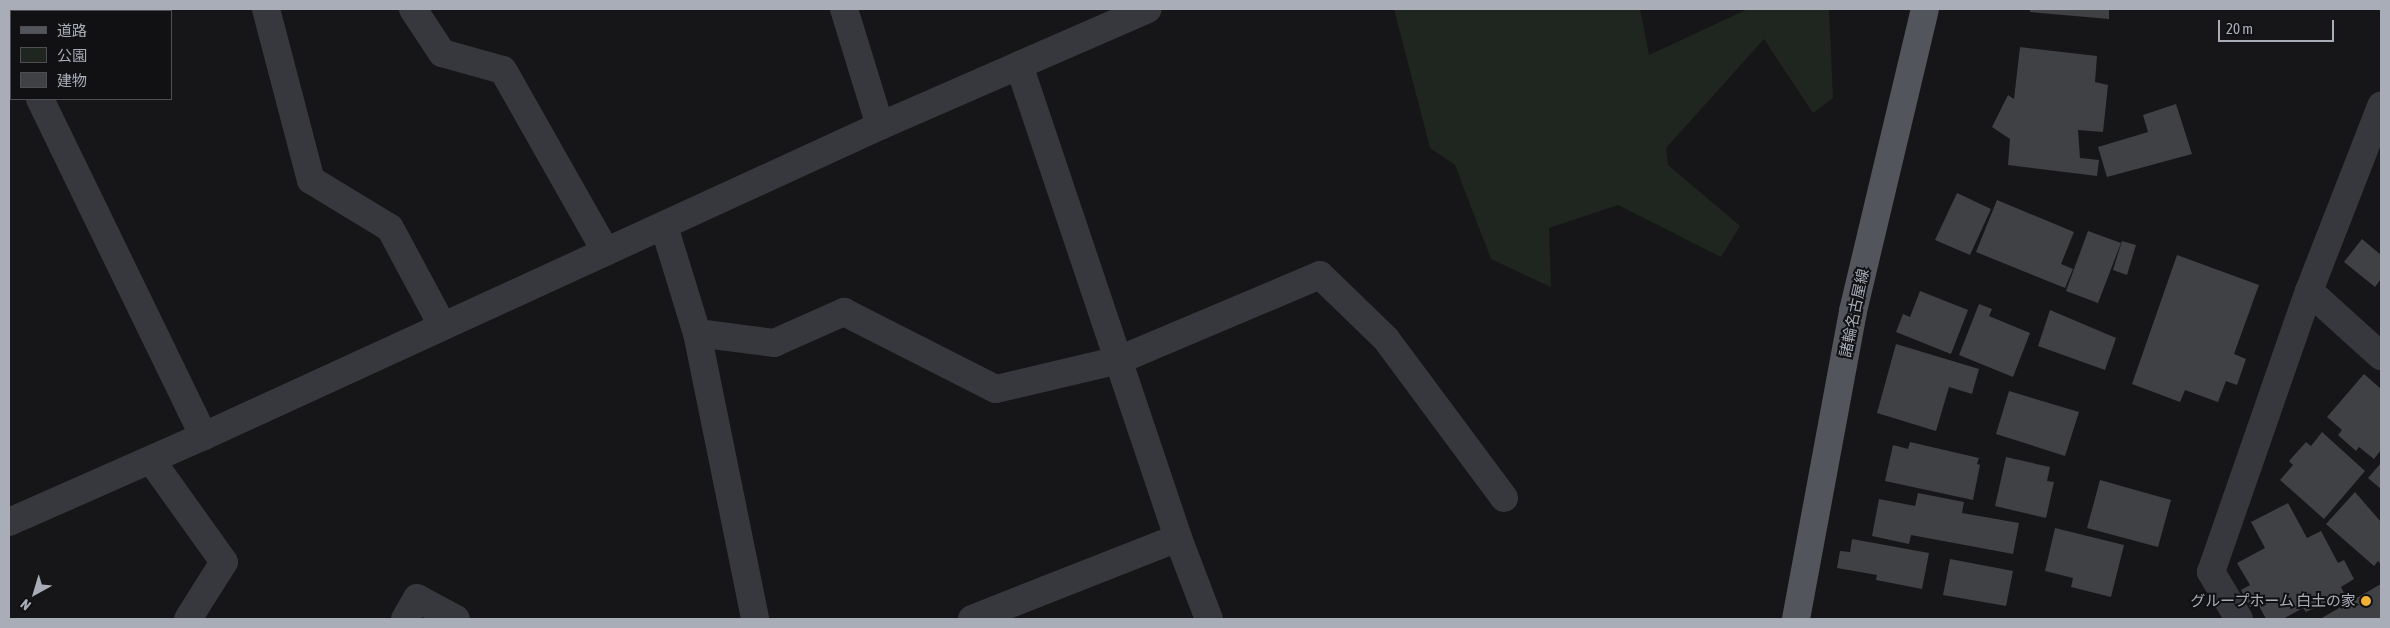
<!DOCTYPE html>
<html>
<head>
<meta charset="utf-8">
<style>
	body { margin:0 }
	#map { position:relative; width:2390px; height:628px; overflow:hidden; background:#161618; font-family:"Asap Condensed","Noto Sans JP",sans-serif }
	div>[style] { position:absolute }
	.green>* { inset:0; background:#1e261f }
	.building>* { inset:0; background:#404145 }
	.street>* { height:28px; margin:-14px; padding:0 14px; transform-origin:14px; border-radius:14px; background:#37383d }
	.primary>* { height:28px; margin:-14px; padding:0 14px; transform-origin:14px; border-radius:14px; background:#53555c }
	.dots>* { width:14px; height:14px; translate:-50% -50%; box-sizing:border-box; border:2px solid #111113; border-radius:50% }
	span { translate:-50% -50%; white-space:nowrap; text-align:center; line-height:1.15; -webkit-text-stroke:4px #111113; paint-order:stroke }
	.street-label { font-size:15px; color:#a8adb8 }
	.poi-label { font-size:15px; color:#a8adb8 }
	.right { translate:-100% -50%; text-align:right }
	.frame { position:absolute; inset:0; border:10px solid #a8adb8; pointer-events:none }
	.legend { position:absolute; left:10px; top:10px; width:162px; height:90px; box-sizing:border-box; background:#111113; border:1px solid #4d4f55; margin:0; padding:6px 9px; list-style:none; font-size:15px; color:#a8adb8 }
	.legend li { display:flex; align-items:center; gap:10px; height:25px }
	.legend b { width:25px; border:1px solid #4d4f55 }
	.north { position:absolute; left:10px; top:568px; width:50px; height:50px; -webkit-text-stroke:4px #111113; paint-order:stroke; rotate:219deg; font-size:14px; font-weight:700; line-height:20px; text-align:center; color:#a8adb8 }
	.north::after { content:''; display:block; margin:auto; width:18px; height:22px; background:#a8adb8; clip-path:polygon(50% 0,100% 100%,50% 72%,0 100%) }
	.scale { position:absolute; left:2218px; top:20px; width:116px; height:22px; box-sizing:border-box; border:2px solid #a8adb8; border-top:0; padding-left:6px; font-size:15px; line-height:18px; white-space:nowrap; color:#a8adb8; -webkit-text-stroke:4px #111113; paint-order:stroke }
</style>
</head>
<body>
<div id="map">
	<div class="green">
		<div style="clip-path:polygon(1394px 9px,1640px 9px,1649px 55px,1748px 9px,1829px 9px,1833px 98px,1813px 113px,1764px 39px,1666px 148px,1668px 165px,1740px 226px,1721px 257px,1618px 205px,1549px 228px,1551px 287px,1491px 259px,1455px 165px,1430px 148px)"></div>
	</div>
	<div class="building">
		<div style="clip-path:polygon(2030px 9px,2109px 9px,2109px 19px,2030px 12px)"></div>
		<div style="clip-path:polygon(2020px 47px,2097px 56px,2095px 82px,2108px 85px,2103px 132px,2078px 130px,2080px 158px,2099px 160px,2097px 176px,2008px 165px,2010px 139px,1992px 127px,2008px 95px,2014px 99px)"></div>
		<div style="clip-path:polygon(2176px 104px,2192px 154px,2107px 177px,2098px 147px,2148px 132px,2143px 115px)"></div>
		<div style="clip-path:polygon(1957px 193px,1991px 209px,1970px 255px,1935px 240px)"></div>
		<div style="clip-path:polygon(1997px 200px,2074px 232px,2061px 264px,2073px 269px,2065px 288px,1976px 252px)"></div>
		<div style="clip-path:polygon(2088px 231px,2121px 243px,2098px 303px,2066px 291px)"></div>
		<div style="clip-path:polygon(2362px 239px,2381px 255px,2381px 279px,2375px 287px,2344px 262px)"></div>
		<div style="clip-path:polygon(2122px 241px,2136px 245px,2127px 275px,2113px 270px)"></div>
		<div style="clip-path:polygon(2177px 255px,2259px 285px,2234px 354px,2246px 359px,2237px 385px,2226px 381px,2218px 402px,2185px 390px,2180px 402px,2132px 384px)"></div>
		<div style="clip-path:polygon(1920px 291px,1968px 310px,1951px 354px,1896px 332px,1903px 314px,1910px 317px)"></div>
		<div style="clip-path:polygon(1979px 304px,1992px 309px,1989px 316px,2030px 333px,2013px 377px,1959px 355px)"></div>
		<div style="clip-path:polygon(2050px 310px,2116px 338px,2105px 370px,2038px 346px)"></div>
		<div style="clip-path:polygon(1896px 344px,1979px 369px,1972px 394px,1949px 387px,1936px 431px,1877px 413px)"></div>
		<div style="clip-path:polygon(2364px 374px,2381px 389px,2381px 450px,2374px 459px,2359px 447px,2356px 451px,2338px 435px,2342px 430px,2327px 417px)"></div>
		<div style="clip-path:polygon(2009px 391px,2079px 412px,2065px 456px,1996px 434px)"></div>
		<div style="clip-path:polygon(2322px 432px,2365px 471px,2324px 519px,2280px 480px,2293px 465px,2289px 461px,2306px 442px,2311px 446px)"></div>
		<div style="clip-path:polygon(1910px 442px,1979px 458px,1977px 464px,1980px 465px,1973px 500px,1885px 481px,1893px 445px,1908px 449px)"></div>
		<div style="clip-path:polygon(2006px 457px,2050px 467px,2047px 481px,2054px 482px,2046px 518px,1995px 506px)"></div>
		<div style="clip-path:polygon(2381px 463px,2381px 489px,2368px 478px)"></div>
		<div style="clip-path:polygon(2100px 480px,2171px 500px,2158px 547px,2087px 528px)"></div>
		<div style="clip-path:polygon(2355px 492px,2381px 522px,2381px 564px,2378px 561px,2374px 566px,2326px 524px)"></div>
		<div style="clip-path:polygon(1918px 493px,1964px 502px,1962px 513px,2019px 523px,2013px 554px,1911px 535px,1909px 544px,1872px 536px,1879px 499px,1915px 506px)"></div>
		<div style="clip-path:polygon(2288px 503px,2307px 538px,2321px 531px,2338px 563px,2344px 560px,2354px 579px,2341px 587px,2344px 593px,2306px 612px,2303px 608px,2283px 619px,2266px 619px,2258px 604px,2250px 607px,2241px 590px,2250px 585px,2237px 563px,2265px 548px,2251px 522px)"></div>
		<div style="clip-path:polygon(2055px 528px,2124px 545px,2111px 597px,2071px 587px,2073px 578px,2045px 571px)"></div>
		<div style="clip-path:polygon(1852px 539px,1929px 553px,1922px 589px,1876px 580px,1877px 575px,1837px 568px,1840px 551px,1850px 552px)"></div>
		<div style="clip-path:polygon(1950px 559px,2013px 571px,2006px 606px,1943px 595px)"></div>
		<div style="clip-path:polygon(2381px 584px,2381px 619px,2320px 619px)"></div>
	</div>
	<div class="street">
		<div style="left:266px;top:9px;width:177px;rotate:75.3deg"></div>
		<div style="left:311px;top:180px;width:92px;rotate:31.3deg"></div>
		<div style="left:390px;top:228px;width:110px;rotate:61.8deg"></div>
		<div style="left:413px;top:9px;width:53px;rotate:56.6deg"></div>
		<div style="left:442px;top:53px;width:63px;rotate:15.6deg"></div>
		<div style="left:503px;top:70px;width:209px;rotate:60.5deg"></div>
		<div style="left:844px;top:9px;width:122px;rotate:72.9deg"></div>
		<div style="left:9px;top:34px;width:5px;rotate:68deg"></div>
		<div style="left:1019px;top:65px;width:499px;rotate:71.4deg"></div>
		<div style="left:1178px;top:538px;width:87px;rotate:69.1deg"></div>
		<div style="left:40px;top:99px;width:375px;rotate:64.1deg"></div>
		<div style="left:664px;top:226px;width:112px;rotate:72.9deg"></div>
		<div style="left:697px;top:333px;width:292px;rotate:78.5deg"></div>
		<div style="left:2309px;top:291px;width:97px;rotate:42.1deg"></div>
		<div style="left:697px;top:333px;width:78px;rotate:7.4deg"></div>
		<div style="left:774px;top:343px;width:77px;rotate:-23.9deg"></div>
		<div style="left:844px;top:312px;width:170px;rotate:26.9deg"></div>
		<div style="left:996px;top:389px;width:126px;rotate:-13.3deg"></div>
		<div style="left:1119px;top:360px;width:218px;rotate:-22.9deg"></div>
		<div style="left:1320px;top:275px;width:92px;rotate:44.1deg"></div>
		<div style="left:1386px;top:339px;width:198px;rotate:53.4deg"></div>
		<div style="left:151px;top:460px;width:125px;rotate:54.4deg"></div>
		<div style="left:224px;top:562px;width:67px;rotate:122.3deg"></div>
		<div style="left:9px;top:522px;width:213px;rotate:-23.8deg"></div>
		<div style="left:204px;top:436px;width:744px;rotate:-24.64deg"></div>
		<div style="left:880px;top:126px;width:292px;rotate:-23.6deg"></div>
		<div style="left:405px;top:619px;width:24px;rotate:-60deg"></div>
		<div style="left:417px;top:598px;width:44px;rotate:28.3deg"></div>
		<div style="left:972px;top:619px;width:221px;rotate:-21.5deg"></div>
		<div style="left:2239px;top:619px;width:55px;rotate:-120.8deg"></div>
		<div style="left:2211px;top:572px;width:298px;rotate:-70.8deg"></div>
		<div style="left:2309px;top:291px;width:199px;rotate:-68.7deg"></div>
	</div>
	<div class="primary">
		<div style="left:1796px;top:619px;width:313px;rotate:-79.5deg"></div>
		<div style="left:1853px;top:311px;width:310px;rotate:-76.6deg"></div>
	</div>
	<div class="dots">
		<div style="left:2366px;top:601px;background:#f2b134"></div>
	</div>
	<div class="street-label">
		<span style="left:1854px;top:313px;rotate:-78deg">諸輪名古屋線</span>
	</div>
	<div class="poi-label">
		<span class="right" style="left:2356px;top:601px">グループホーム 白土の家</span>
	</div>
	<div class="frame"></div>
	<ul class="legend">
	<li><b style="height:6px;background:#53555c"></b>道路</li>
	<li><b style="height:14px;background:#1e261f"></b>公園</li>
	<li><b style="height:14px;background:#404145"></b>建物</li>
	</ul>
	<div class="north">N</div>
	<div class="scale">20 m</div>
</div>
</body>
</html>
